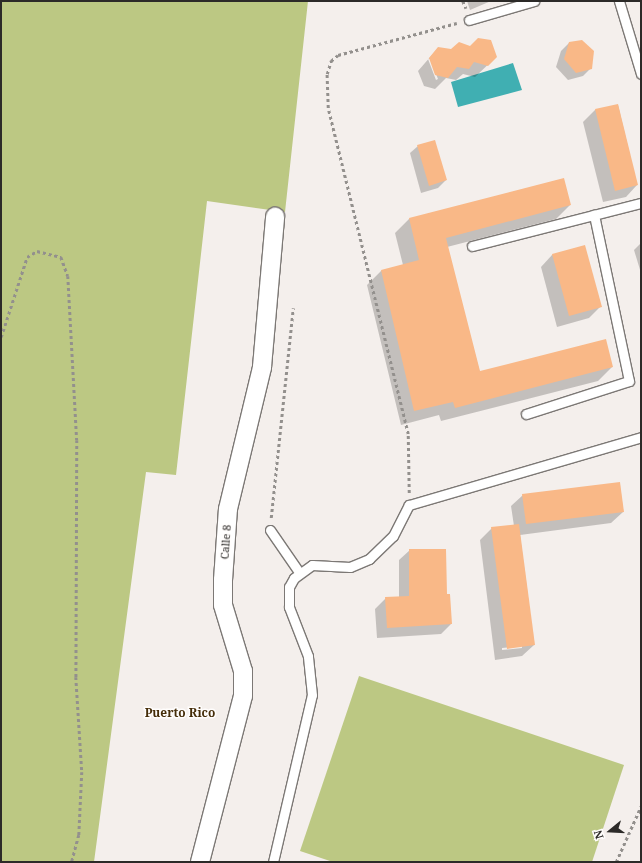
<!DOCTYPE html>
<html>
<head>
<meta charset="utf-8">
<style>
	body { margin:0 }
	#map { position:relative; width:642px; height:863px; overflow:hidden; background:#f4efec; font-family:"Noto Serif",serif }
	div>[style] { position:absolute }
	.green>* { inset:0; background:#bcc883 }
	.water>* { inset:0; background:#40afb2 }
	.shadow>* { inset:0; background:#0003 }
	.building>* { inset:0; background:#f9b887 }
	.path>* { height:2.5px; margin-top:-1.25px; transform-origin:0; background:repeating-linear-gradient(90deg,#93908d 0 3px,transparent 0 6px) }
	.roads { filter:drop-shadow(1px 0 #7c7875) drop-shadow(-1px 0 #7c7875) drop-shadow(0 1px #7c7875) drop-shadow(0 -1px #7c7875) }
	.lane>* { height:9px; margin:-4.5px; padding:0 4.5px; transform-origin:4.5px; border-radius:4.5px; background:#fff }
	.street>* { height:18px; margin:-9px; padding:0 9px; transform-origin:9px; border-radius:9px; background:#fff }
	span { translate:-50% -50%; white-space:nowrap; text-align:center; line-height:1.15; -webkit-text-stroke:3px #fffdfc; paint-order:stroke }
	.street-label { font-size:11px; color:#2c2a28 }
	.neighbourhood-label { font-size:12px; color:#452d09; font-weight:700 }
	.frame { position:absolute; inset:0; border:2px solid #2c2a28; pointer-events:none }
	.north { position:absolute; left:590px; top:811px; width:40px; height:40px; -webkit-text-stroke:3px #fffdfc; paint-order:stroke; rotate:252deg; font-size:11px; font-weight:700; line-height:16px; text-align:center; color:#2c2a28 }
	.north::after { content:''; display:block; margin:auto; width:14px; height:18px; background:#2c2a28; clip-path:polygon(50% 0,100% 100%,50% 72%,0 100%) }
</style>
</head>
<body>
<div id="map">
	<div class="green">
		<div style="clip-path:polygon(1px 1px,308px 1px,285px 212px,207px 201px,176px 475px,146px 472px,94px 862px,1px 862px)"></div>
		<div style="clip-path:polygon(359px 676px,624px 765px,592px 862px,333px 862px,300px 851px)"></div>
	</div>
	<div class="water">
		<div style="clip-path:polygon(513px 63px,522px 90px,458px 107px,451px 82px)"></div>
	</div>
	<div class="shadow">
		<div style="clip-path:polygon(467px 1px,491px 1px,470px 10px)"></div>
		<div style="clip-path:polygon(569px 43px,591px 68px,583px 76px,568px 80px,556px 67px,561px 51px)"></div>
		<div style="clip-path:polygon(evenodd,438px 48px,496px 57px,475px 77px,463px 74px,456px 80px,446px 78px,435px 89px,424px 86px,418px 71px,438px 48px,428px 59px,430px 59px,438px 79px,436px 80px,428px 59px)"></div>
		<div style="clip-path:polygon(618px 105px,637px 185px,626px 197px,603px 202px,583px 122px,595px 110px)"></div>
		<div style="clip-path:polygon(418px 146px,446px 180px,438px 188px,421px 193px,410px 153px)"></div>
		<div style="clip-path:polygon(563px 179px,570px 205px,556px 219px,447px 247px,480px 373px,612px 367px,598px 381px,441px 421px,439px 415px,401px 425px,367px 285px,381px 271px,403px 265px,395px 233px,409px 219px)"></div>
		<div style="clip-path:polygon(641px 243px,641px 273px,634px 250px)"></div>
		<div style="clip-path:polygon(584px 246px,601px 306px,589px 318px,557px 327px,541px 267px,552px 255px)"></div>
		<div style="clip-path:polygon(evenodd,523px 495px,623px 512px,611px 523px,520px 535px,534px 645px,522px 656px,495px 660px,480px 540px,492px 528px,514px 526px,511px 506px,523px 495px,522px 646px,522px 648px,502px 650px,502px 648px,522px 646px)"></div>
		<div style="clip-path:polygon(410px 550px,451px 624px,441px 634px,377px 638px,375px 609px,386px 598px,399px 598px,399px 560px)"></div>
	</div>
	<div class="building">
		<div style="clip-path:polygon(478px 38px,491px 40px,497px 57px,488px 66px,474px 62px,469px 69px,457px 67px,448px 78px,435px 75px,429px 58px,438px 47px,451px 49px,459px 42px,470px 46px)"></div>
		<div style="clip-path:polygon(582px 40px,594px 51px,592px 69px,576px 73px,564px 59px,569px 42px)"></div>
		<div style="clip-path:polygon(618px 104px,638px 185px,615px 191px,595px 109px)"></div>
		<div style="clip-path:polygon(435px 140px,447px 180px,429px 186px,417px 145px)"></div>
		<div style="clip-path:polygon(564px 178px,571px 205px,446px 238px,480px 371px,606px 339px,613px 367px,455px 408px,453px 402px,414px 411px,381px 270px,419px 260px,409px 218px)"></div>
		<div style="clip-path:polygon(585px 245px,602px 307px,569px 316px,552px 254px)"></div>
		<div style="clip-path:polygon(620px 482px,624px 512px,526px 524px,522px 494px)"></div>
		<div style="clip-path:polygon(519px 524px,535px 645px,507px 649px,491px 527px)"></div>
		<div style="clip-path:polygon(409px 549px,446px 549px,447px 594px,450px 594px,452px 624px,387px 628px,385px 597px,409px 596px)"></div>
	</div>
	<div class="path">
		<div style="left:463px;top:1px;width:8px;rotate:67deg"></div>
		<div style="left:1px;top:337px;width:84px;rotate:-72deg"></div>
		<div style="left:27px;top:257px;width:12px;rotate:-31deg"></div>
		<div style="left:37px;top:251px;width:25px;rotate:14deg"></div>
		<div style="left:61px;top:257px;width:20px;rotate:70deg"></div>
		<div style="left:68px;top:276px;width:164px;rotate:86.9deg"></div>
		<div style="left:77px;top:440px;width:237px;rotate:90.2deg"></div>
		<div style="left:76px;top:677px;width:95px;rotate:86.4deg"></div>
		<div style="left:82px;top:772px;width:63px;rotate:92.7deg"></div>
		<div style="left:79px;top:835px;width:28px;rotate:105deg"></div>
		<div style="left:409px;top:493px;width:59px;rotate:-91deg"></div>
		<div style="left:408px;top:434px;width:336px;rotate:-103.8deg"></div>
		<div style="left:328px;top:108px;width:34px;rotate:-92deg"></div>
		<div style="left:327px;top:74px;width:14px;rotate:-73deg"></div>
		<div style="left:331px;top:61px;width:9px;rotate:-41deg"></div>
		<div style="left:338px;top:55px;width:123px;rotate:-15.1deg"></div>
		<div style="left:271px;top:518px;width:211px;rotate:-84deg"></div>
		<div style="left:616px;top:862px;width:61px;rotate:-65.9deg"></div>
	</div>
	<div class="roads">
		<div class="lane">
			<div style="left:619px;top:1px;width:76px;rotate:73.2deg"></div>
			<div style="left:469px;top:20px;width:68px;rotate:-16.3deg"></div>
			<div style="left:472px;top:246px;width:174px;rotate:-14.3deg"></div>
			<div style="left:526px;top:414px;width:108px;rotate:-17.8deg"></div>
			<div style="left:629px;top:381px;width:170px;rotate:-101.9deg"></div>
			<div style="left:270px;top:530px;width:51px;rotate:55.4deg"></div>
			<div style="left:273px;top:862px;width:171px;rotate:-76.9deg"></div>
			<div style="left:312px;top:695px;width:39px;rotate:-96deg"></div>
			<div style="left:308px;top:656px;width:53px;rotate:-111.2deg"></div>
			<div style="left:289px;top:607px;width:20px;rotate:-90deg"></div>
			<div style="left:289px;top:587px;width:10px;rotate:-61deg"></div>
			<div style="left:294px;top:578px;width:22px;rotate:-36deg"></div>
			<div style="left:312px;top:565px;width:38px;rotate:3deg"></div>
			<div style="left:350px;top:567px;width:21px;rotate:-23deg"></div>
			<div style="left:369px;top:559px;width:33px;rotate:-44deg"></div>
			<div style="left:393px;top:536px;width:35px;rotate:-63deg"></div>
			<div style="left:409px;top:505px;width:242px;rotate:-16.3deg"></div>
		</div>
		<div class="street">
			<div style="left:200px;top:862px;width:171px;rotate:-75.5deg"></div>
			<div style="left:243px;top:696px;width:25px;rotate:-90deg"></div>
			<div style="left:243px;top:671px;width:69px;rotate:-106.9deg"></div>
			<div style="left:223px;top:605px;width:25px;rotate:-90deg"></div>
			<div style="left:223px;top:580px;width:71px;rotate:-86deg"></div>
			<div style="left:228px;top:509px;width:146px;rotate:-76.5deg"></div>
			<div style="left:262px;top:367px;width:151px;rotate:-85deg"></div>
		</div>
	</div>
	<div class="street-label">
		<span style="left:226px;top:542px;rotate:-86deg">Calle 8</span>
	</div>
	<div class="neighbourhood-label">
		<span style="left:180px;top:713px">Puerto Rico</span>
	</div>
	<div class="frame"></div>
	<div class="north">N</div>
</div>
</body>
</html>
